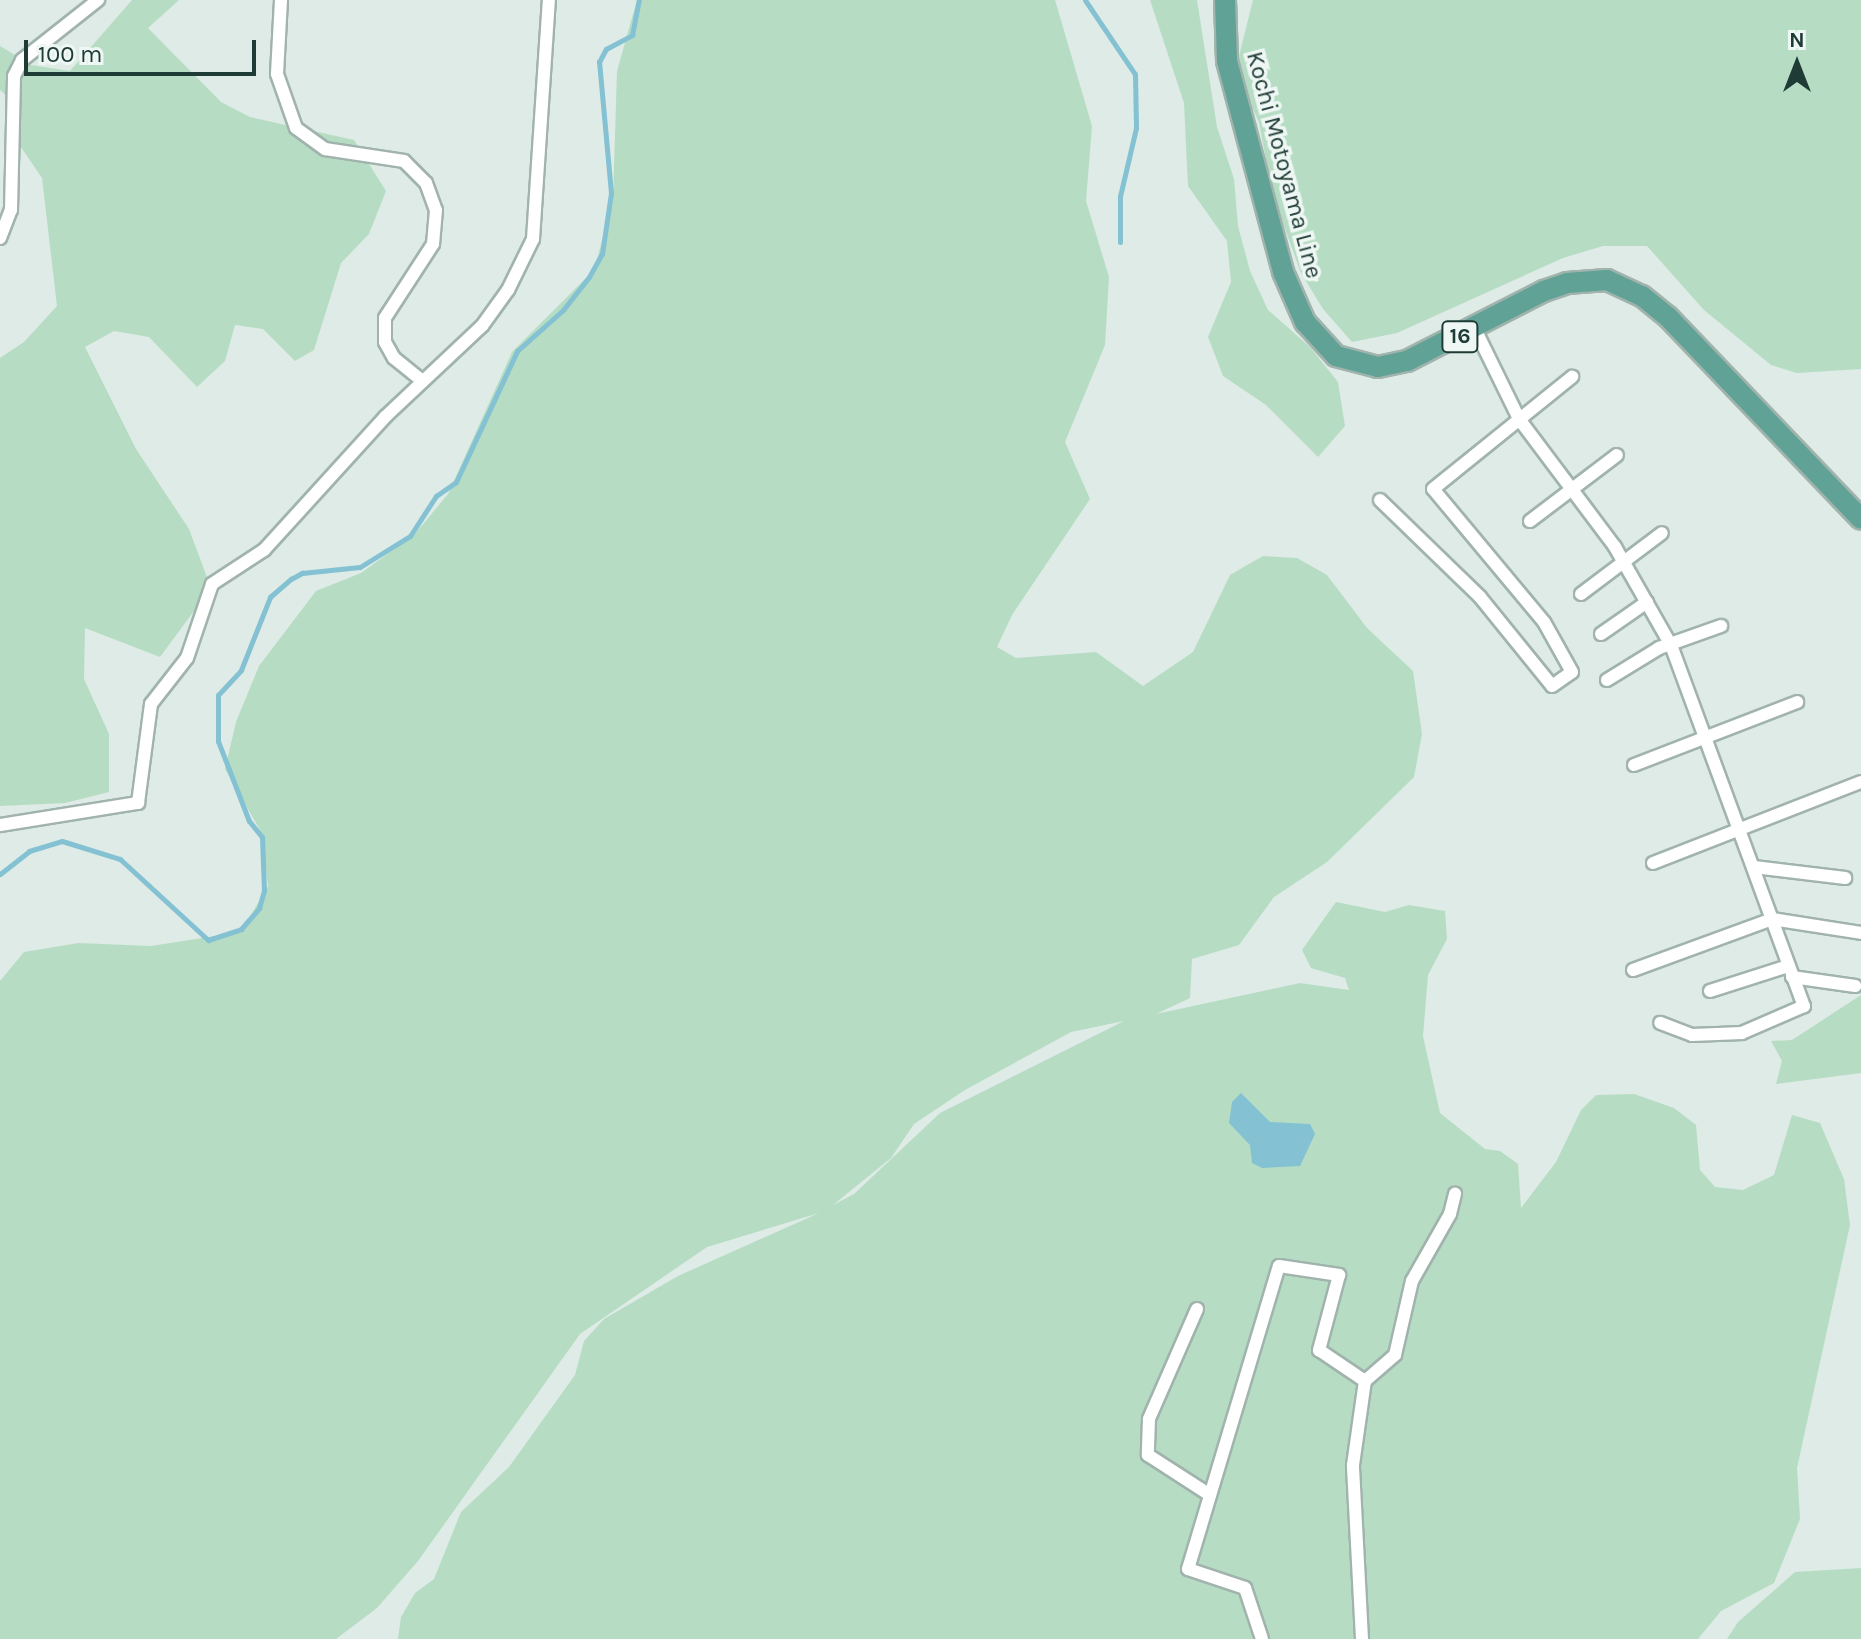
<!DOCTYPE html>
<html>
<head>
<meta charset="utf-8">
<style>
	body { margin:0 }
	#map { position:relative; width:1861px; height:1639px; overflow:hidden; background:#deebe6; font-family:Karla,sans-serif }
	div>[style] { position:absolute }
	.green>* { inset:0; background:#b6ddc3 }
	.water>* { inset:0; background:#83c1d3 }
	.stream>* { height:5px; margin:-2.5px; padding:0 2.5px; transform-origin:2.5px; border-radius:2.5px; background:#83c1d3 }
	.roads { filter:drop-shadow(2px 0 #a1b3ad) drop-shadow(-2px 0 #a1b3ad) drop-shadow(0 2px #a1b3ad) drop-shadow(0 -2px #a1b3ad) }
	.street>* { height:12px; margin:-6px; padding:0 6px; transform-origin:6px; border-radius:6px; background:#fff }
	.primary>* { height:20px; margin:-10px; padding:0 10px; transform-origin:10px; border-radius:10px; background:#61a296 }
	span { translate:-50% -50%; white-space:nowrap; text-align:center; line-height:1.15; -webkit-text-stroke:7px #eff7f4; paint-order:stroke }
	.shield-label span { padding:2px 6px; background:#eff7f4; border:2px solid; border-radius:6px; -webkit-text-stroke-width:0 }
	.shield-label { font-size:22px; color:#1f3b35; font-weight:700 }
	.street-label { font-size:24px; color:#1f3b35 }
	.north { position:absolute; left:1757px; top:24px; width:80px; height:80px; -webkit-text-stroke:6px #eff7f4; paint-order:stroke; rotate:0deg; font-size:22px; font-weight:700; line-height:32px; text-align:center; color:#1f3b35 }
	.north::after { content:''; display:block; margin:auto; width:28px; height:36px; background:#1f3b35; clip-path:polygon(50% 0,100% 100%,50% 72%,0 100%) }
	.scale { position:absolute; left:24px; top:40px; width:232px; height:36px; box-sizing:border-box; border:4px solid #1f3b35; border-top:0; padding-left:10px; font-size:24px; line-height:28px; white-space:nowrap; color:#1f3b35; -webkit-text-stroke:6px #eff7f4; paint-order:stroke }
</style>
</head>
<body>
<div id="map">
	<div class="green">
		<div style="clip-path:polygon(132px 0,179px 0,148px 28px,221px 102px,250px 117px,354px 140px,386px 191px,369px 234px,341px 263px,314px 350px,295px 361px,263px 329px,235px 325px,225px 361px,197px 387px,149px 337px,114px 331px,85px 347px,136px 449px,189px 529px,211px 588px,160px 657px,85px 628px,84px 679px,109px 734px,109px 792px,65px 803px,0 806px,0 358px,24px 342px,57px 306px,42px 178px,12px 134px,16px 104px,0 90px,0 46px,31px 65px,70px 71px)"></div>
		<div style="clip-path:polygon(evenodd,637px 0,1055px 0,1092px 126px,1086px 201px,1109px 277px,1105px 345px,1065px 442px,1090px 499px,1012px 615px,997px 647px,1016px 658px,1096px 652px,1143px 686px,1193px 652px,1230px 575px,1263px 556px,1297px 558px,1327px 575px,1367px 628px,1413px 671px,1422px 734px,1414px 777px,1327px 862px,1274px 897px,1239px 945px,1192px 959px,1190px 998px,1156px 1014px,1300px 983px,1349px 990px,1345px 978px,1311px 968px,1302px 950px,1321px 923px,1336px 902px,1385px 912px,1409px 905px,1445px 911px,1447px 939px,1428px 975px,1423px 1036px,1440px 1113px,1485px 1149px,1500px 1151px,1518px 1164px,1521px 1208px,1556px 1162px,1581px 1110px,1596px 1095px,1634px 1094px,1674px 1108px,1696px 1125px,1700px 1170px,1715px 1187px,1743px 1190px,1774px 1175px,1792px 1115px,1820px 1123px,1844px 1179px,1850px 1225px,1797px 1468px,1800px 1519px,1774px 1583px,1721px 1611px,1698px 1639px,398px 1639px,401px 1617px,415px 1593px,434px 1579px,461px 1512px,509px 1467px,575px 1375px,584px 1341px,604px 1319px,678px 1276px,819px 1213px,707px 1247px,580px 1334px,418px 1561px,377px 1608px,336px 1639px,0 1639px,0 981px,24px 952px,79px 943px,151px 946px,241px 932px,268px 886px,260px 830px,225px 769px,236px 722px,259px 666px,316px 591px,361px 573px,414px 535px,448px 494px,512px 352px,594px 270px,613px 201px,617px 71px,637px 0,1124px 1021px,940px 1113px,854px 1194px,833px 1205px,891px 1158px,914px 1124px,965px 1090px,1071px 1032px,1124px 1021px)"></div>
		<div style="clip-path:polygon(1150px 0,1197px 0,1217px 127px,1234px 179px,1238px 226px,1250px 271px,1268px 310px,1310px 347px,1338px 382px,1345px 426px,1318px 457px,1266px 405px,1223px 376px,1208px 337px,1231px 282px,1227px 241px,1188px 186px,1184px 103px)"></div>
		<div style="clip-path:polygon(1253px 0,1861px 0,1861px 369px,1797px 373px,1771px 365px,1704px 310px,1647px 246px,1603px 246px,1563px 258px,1397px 333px,1352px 342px,1323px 309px,1301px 273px,1272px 193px,1259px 122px,1240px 83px,1237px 64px)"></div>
		<div style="clip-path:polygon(1861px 995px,1861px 1073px,1776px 1084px,1782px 1061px,1771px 1041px,1792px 1040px)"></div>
		<div style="clip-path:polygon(1861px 1568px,1861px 1639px,1727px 1639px,1738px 1622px,1795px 1572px)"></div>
	</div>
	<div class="water">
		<div style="clip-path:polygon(1241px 1093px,1270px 1122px,1310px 1124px,1315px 1134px,1300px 1166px,1262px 1168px,1252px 1163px,1250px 1145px,1229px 1123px,1232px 1102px)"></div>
	</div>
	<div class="stream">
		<div style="left:1085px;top:0;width:89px;rotate:56deg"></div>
		<div style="left:1135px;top:74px;width:54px;rotate:88.9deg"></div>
		<div style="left:1136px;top:128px;width:70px;rotate:103.2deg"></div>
		<div style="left:1120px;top:196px;width:46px;rotate:90deg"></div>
		<div style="left:0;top:874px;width:37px;rotate:-38deg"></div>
		<div style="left:29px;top:851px;width:34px;rotate:-17deg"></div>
		<div style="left:62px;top:841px;width:61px;rotate:17.2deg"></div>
		<div style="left:120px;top:859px;width:120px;rotate:42.6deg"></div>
		<div style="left:208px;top:940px;width:35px;rotate:-18deg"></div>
		<div style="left:241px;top:929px;width:28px;rotate:-49deg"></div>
		<div style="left:259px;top:908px;width:18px;rotate:-74deg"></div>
		<div style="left:264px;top:891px;width:54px;rotate:-92.1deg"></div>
		<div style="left:262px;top:837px;width:21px;rotate:-129deg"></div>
		<div style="left:249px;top:821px;width:86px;rotate:-111.2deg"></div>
		<div style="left:218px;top:741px;width:46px;rotate:-90deg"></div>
		<div style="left:218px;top:695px;width:34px;rotate:-47deg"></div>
		<div style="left:241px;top:670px;width:79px;rotate:-68.3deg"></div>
		<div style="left:270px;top:597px;width:28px;rotate:-41deg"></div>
		<div style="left:291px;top:579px;width:13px;rotate:-29deg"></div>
		<div style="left:302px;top:573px;width:58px;rotate:-5.9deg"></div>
		<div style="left:360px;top:567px;width:59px;rotate:-31.8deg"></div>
		<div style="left:410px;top:536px;width:48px;rotate:-57deg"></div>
		<div style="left:436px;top:496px;width:24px;rotate:-35deg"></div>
		<div style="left:456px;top:482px;width:145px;rotate:-65deg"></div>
		<div style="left:517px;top:351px;width:62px;rotate:-41.7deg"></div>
		<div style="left:563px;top:310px;width:42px;rotate:-51.8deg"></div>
		<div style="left:589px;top:277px;width:26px;rotate:-61deg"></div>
		<div style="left:602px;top:254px;width:62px;rotate:-81.6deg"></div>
		<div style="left:611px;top:193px;width:132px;rotate:-95.2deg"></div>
		<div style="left:599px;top:62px;width:15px;rotate:-62deg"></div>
		<div style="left:606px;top:49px;width:30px;rotate:-28deg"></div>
		<div style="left:632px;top:35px;width:36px;rotate:-79deg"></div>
	</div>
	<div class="roads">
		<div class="street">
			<div style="left:281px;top:0;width:74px;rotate:93.1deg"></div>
			<div style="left:277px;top:74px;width:57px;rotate:70.6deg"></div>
			<div style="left:296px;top:128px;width:36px;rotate:36deg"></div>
			<div style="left:325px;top:149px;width:80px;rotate:8.6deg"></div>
			<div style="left:404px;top:161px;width:31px;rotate:45deg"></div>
			<div style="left:426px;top:183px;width:29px;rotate:70deg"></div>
			<div style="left:436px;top:210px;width:34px;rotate:95deg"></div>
			<div style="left:433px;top:244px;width:88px;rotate:123deg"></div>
			<div style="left:385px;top:318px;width:24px;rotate:90deg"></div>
			<div style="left:385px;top:342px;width:18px;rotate:61deg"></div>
			<div style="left:394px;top:358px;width:36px;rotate:39deg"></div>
			<div style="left:0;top:238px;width:30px;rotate:-69deg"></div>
			<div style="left:11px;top:210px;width:134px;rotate:-88.7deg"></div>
			<div style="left:14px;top:76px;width:18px;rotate:-63deg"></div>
			<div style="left:22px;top:60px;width:97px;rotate:-38.3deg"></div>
			<div style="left:1475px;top:329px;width:100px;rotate:63.9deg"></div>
			<div style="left:1519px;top:419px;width:160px;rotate:53.1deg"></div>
			<div style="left:1615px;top:547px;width:113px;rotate:60.3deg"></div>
			<div style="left:1671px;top:645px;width:385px;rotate:69.8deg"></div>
			<div style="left:1804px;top:1006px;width:68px;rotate:156.5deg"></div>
			<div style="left:1742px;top:1033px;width:50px;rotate:177.7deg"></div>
			<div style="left:1692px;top:1035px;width:34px;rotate:-159deg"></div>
			<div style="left:1380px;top:500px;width:139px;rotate:44.1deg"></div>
			<div style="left:1480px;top:597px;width:114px;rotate:51deg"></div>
			<div style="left:1552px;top:686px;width:24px;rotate:-35deg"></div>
			<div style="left:1572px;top:672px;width:57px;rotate:-119.2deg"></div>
			<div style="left:1544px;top:622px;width:173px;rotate:-129.8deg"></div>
			<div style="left:1433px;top:489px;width:179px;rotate:-38.9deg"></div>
			<div style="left:1530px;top:521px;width:109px;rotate:-37.2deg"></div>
			<div style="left:1581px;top:594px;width:101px;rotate:-37deg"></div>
			<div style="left:1601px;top:634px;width:56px;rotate:-34.8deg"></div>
			<div style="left:1607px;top:680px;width:61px;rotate:-31.6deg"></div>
			<div style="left:1659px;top:648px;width:66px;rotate:-19.5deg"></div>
			<div style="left:1634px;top:765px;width:175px;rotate:-21.1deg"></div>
			<div style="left:0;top:825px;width:140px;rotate:-9.1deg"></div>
			<div style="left:138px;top:803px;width:100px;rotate:-82.5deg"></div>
			<div style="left:151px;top:704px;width:58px;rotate:-52deg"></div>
			<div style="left:187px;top:658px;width:78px;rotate:-71.3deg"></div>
			<div style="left:212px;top:584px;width:62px;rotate:-33.2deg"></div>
			<div style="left:264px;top:550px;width:180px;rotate:-47.7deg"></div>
			<div style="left:385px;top:417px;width:133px;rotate:-43.2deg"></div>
			<div style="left:482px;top:326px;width:44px;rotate:-54.2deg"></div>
			<div style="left:508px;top:290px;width:57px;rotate:-63.9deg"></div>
			<div style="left:533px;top:239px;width:240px;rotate:-86.2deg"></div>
			<div style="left:1653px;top:863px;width:223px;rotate:-21.3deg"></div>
			<div style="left:1754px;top:867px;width:92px;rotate:6.9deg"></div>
			<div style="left:1633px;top:970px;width:148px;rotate:-20.1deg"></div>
			<div style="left:1772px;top:919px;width:90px;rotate:8.9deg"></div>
			<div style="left:1792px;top:977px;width:64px;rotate:8.1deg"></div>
			<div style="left:1710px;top:991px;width:82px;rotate:-17.8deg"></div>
			<div style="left:1197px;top:1309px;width:120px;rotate:113.6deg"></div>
			<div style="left:1149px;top:1419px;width:36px;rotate:92deg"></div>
			<div style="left:1148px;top:1455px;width:74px;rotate:32.8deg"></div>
			<div style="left:1262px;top:1639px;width:54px;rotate:-108.4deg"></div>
			<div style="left:1245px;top:1588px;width:60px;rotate:-161.6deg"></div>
			<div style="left:1188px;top:1569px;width:316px;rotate:-73.3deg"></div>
			<div style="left:1279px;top:1266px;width:61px;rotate:8.5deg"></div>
			<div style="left:1339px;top:1275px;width:78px;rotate:104.9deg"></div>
			<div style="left:1319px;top:1350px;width:55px;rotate:34deg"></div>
			<div style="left:1362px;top:1639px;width:174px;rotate:-93deg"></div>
			<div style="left:1353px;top:1465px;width:85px;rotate:-81.9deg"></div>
			<div style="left:1365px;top:1381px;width:40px;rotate:-41deg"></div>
			<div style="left:1395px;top:1355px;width:76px;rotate:-77.1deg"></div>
			<div style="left:1412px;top:1281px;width:77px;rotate:-60.4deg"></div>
			<div style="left:1450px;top:1214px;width:21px;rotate:-76deg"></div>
		</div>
		<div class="primary">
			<div style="left:1225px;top:0;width:61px;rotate:88.1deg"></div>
			<div style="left:1227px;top:61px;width:218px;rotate:75.1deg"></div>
			<div style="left:1283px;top:272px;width:55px;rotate:66.3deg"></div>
			<div style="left:1305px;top:322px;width:46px;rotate:47.6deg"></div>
			<div style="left:1336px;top:356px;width:43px;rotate:14.7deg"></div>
			<div style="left:1378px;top:367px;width:30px;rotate:-12deg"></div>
			<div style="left:1407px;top:361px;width:154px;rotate:-27.1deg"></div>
			<div style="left:1544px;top:291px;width:24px;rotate:-19deg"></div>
			<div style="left:1567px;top:283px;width:40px;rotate:-4.3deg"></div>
			<div style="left:1607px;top:280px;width:38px;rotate:25deg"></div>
			<div style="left:1642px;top:296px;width:33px;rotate:39deg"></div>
			<div style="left:1668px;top:317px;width:279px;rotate:46.3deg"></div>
		</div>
	</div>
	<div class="shield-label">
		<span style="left:1460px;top:337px">16</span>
	</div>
	<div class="street-label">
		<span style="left:1284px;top:165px;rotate:75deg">Kochi Motoyama Line</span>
	</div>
	<div class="north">N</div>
	<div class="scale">100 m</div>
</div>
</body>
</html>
